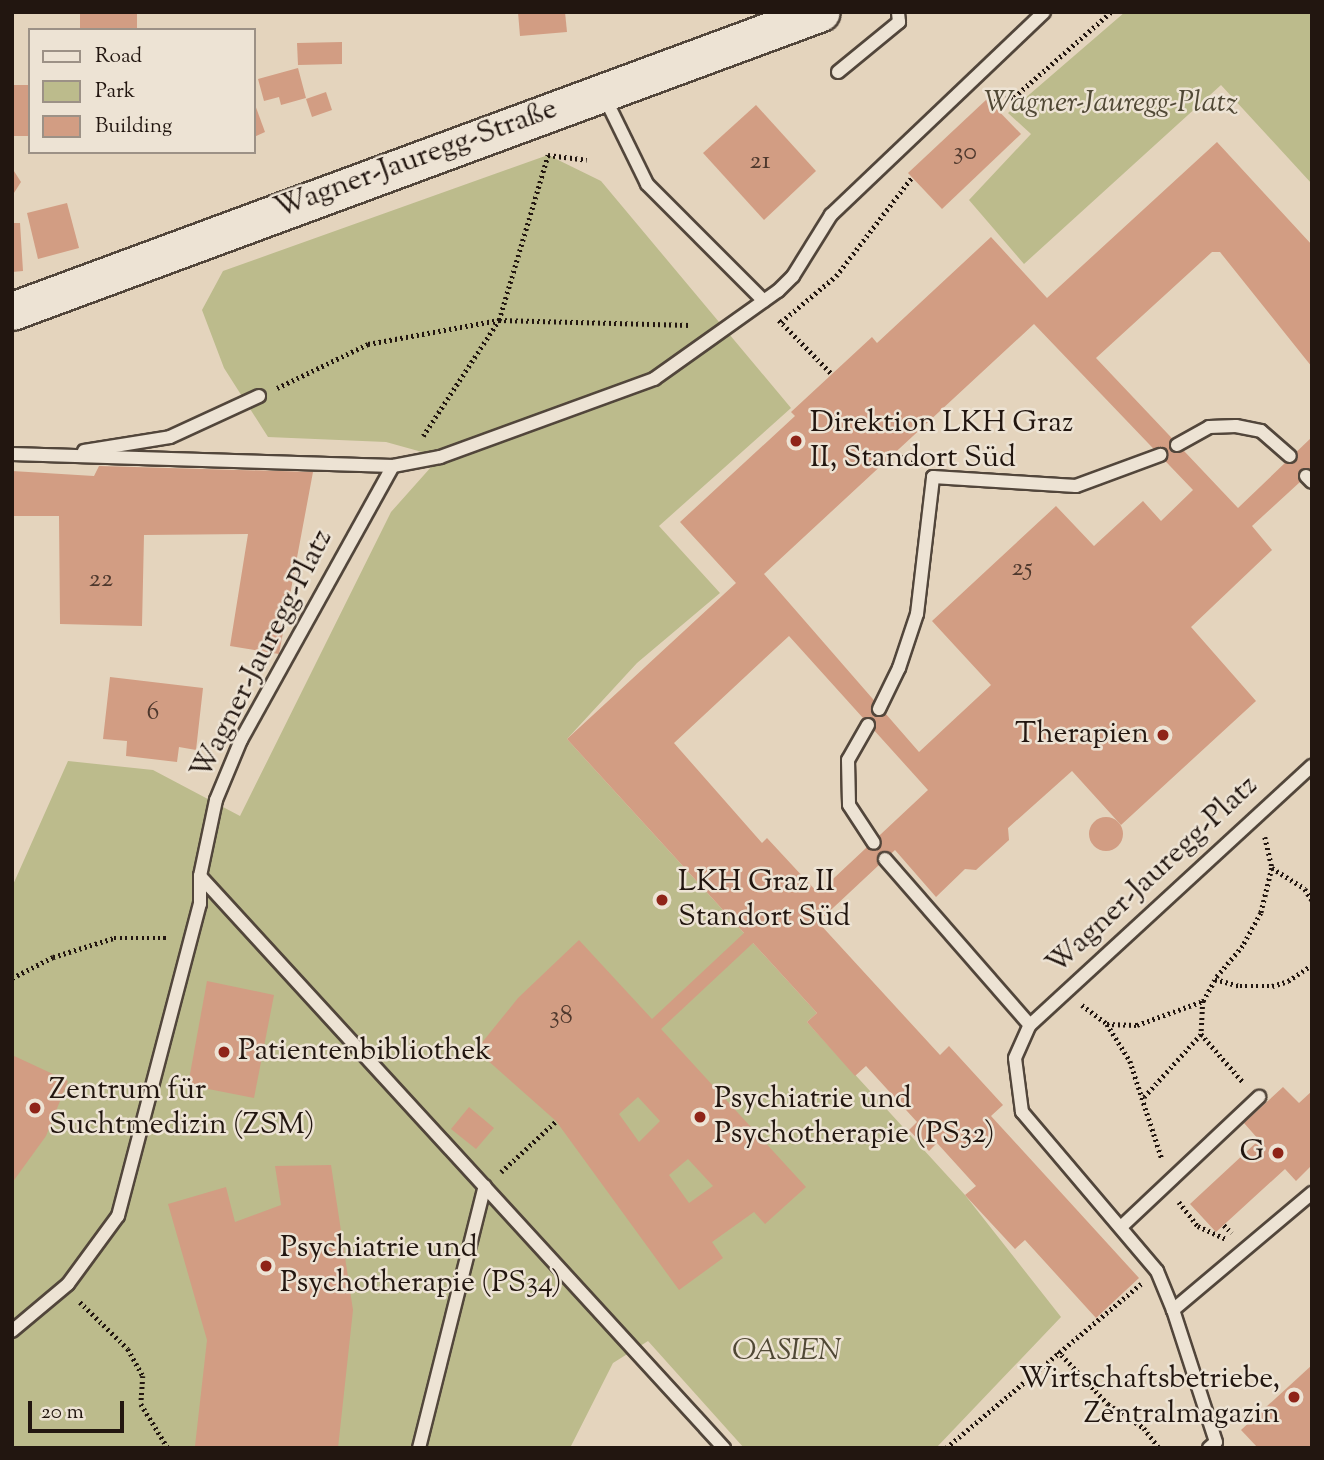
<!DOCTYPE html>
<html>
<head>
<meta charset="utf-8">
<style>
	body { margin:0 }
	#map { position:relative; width:1324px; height:1460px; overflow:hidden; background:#e4d4bd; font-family:"Sorts Mill Goudy",serif }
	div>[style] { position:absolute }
	.green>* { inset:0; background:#bcbb8c }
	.building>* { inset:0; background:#d29d83 }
	.round { border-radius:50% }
	.path>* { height:4.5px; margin-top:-2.25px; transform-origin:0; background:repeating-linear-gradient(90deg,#221610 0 2px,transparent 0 5.5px) }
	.roads { filter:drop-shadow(2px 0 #52463b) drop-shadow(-2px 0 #52463b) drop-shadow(0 2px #52463b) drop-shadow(0 -2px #52463b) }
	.service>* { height:12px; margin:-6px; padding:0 6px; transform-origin:6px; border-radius:6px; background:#ede3d4 }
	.secondary>* { height:37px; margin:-18.5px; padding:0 18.5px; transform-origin:18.5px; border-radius:18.5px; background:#ede3d4 }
	.dots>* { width:19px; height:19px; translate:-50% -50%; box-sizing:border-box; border:4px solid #ede3d4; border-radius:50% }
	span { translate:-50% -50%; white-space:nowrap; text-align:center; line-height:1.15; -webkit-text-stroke:5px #ede3d4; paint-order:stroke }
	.number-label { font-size:26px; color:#4e382d }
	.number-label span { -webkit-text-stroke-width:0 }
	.park-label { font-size:30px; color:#504835; font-style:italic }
	.street-label { font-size:30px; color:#221610 }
	.poi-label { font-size:30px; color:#221610 }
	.left { translate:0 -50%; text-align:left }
	.right { translate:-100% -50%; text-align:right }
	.frame { position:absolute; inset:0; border:14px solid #221610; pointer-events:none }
	.legend { position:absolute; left:28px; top:28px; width:228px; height:126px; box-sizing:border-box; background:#ede3d4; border:2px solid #9c9186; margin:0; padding:9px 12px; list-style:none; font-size:21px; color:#221610 }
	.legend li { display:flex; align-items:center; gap:14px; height:35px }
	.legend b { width:35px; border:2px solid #9c9186 }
	.scale { position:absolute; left:28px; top:1401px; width:96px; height:32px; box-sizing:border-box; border:4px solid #221610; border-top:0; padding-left:9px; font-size:21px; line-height:24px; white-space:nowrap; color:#221610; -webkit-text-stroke:5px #ede3d4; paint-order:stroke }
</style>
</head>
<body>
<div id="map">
	<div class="green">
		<div style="clip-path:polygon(1125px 12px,1312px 12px,1312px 184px,1221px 85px,1024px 264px,969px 200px,1031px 134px,1008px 113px)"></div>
		<div style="clip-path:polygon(548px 155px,601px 181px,791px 408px,659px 526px,720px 593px,637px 663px,567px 739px,817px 1013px,807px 1022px,965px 1195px,1061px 1317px,936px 1448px,744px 1448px,648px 1341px,613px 1363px,570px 1448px,12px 1448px,12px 887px,68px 761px,153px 770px,240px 816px,391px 512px,440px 457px,386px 442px,268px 437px,224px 368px,202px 310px,223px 271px)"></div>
	</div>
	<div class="building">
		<div style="clip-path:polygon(80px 12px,137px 12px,137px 30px,80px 30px)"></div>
		<div style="clip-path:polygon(518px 12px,565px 12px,567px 32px,520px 36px)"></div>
		<div style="clip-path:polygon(342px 42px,342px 64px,298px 65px,297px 43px)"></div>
		<div style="clip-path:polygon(298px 68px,306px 98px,281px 105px,279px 97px,264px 101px,258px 79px)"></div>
		<div style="clip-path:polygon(12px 85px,30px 85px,30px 136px,12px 136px)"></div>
		<div style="clip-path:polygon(326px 92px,332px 110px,312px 117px,306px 99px)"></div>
		<div style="clip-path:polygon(987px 99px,1021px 134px,942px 209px,908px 173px)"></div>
		<div style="clip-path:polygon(254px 102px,265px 132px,254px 137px)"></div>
		<div style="clip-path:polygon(756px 105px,816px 171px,764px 220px,703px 153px)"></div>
		<div style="clip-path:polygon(evenodd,1217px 142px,1312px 245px,1312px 367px,1220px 252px,1212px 252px,1096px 358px,1238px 508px,1312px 437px,1312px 471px,1252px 526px,1272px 550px,1191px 627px,1256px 701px,1121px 825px,1072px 771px,1008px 828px,1009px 840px,976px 870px,965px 869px,936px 897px,895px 850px,818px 922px,940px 1055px,949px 1046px,1003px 1105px,991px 1116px,1139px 1278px,1096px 1318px,1025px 1240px,1015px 1249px,965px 1195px,976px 1186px,937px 1143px,929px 1151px,909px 1130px,917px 1122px,866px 1066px,855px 1076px,807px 1022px,817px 1013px,753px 943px,661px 1029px,806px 1187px,765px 1224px,754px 1212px,712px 1242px,723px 1258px,679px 1290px,556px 1121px,476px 1050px,518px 998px,579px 940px,652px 1019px,744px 933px,567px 739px,736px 583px,680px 522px,795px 416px,791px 412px,872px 337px,877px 343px,991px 237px,1047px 298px,1217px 142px,1034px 324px,1193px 490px,1161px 521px,1143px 501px,1094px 546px,1056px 506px,932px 621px,991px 685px,919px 752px,764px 574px,1034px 324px,1217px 142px,789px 636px,928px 790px,818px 893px,767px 838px,762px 843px,674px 743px,789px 636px,1217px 142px,638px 1097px,660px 1121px,639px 1142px,619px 1114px,638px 1097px,1217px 142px,688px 1159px,713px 1186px,689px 1203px,669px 1175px,688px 1159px)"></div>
		<div style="clip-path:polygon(12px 168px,21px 182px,12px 196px)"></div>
		<div style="clip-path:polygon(67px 203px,79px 248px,38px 259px,27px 213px)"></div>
		<div style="clip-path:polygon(12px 223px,20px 223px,23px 271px,12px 272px)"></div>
		<div style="clip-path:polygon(99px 466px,313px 472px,279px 654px,230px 646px,248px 534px,144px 535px,142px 626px,60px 624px,59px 516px,12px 516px,12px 471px,94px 476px)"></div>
		<div style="clip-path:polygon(110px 677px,203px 688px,196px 750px,179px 747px,177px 762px,126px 756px,127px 741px,103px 739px)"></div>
		<div class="round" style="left:1089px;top:817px;width:34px;height:34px"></div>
		<div style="clip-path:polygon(207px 981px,274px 995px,254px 1098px,188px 1085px)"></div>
		<div style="clip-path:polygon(12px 1055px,68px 1081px,46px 1136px,12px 1183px)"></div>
		<div style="clip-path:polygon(1283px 1087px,1299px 1103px,1312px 1091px,1312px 1165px,1296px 1181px,1285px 1169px,1216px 1232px,1190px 1204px,1259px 1140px,1244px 1123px)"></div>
		<div style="clip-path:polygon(469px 1107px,494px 1128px,476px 1149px,451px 1129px)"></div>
		<div style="clip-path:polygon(331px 1165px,353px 1310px,338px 1448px,195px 1446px,207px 1340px,168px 1204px,226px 1187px,235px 1222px,281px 1205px,275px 1166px)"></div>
		<div style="clip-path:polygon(1312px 1365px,1312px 1448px,1258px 1448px,1241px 1430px)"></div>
	</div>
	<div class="path">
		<div style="left:989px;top:102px;width:25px;rotate:-11deg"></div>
		<div style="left:1014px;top:97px;width:129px;rotate:-41.2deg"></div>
		<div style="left:779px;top:320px;width:76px;rotate:45.5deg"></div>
		<div style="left:781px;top:322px;width:72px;rotate:-39.9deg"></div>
		<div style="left:836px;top:276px;width:125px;rotate:-52.5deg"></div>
		<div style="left:277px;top:388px;width:101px;rotate:-25.8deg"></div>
		<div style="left:368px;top:344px;width:133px;rotate:-10.4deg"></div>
		<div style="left:499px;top:320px;width:191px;rotate:1.5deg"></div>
		<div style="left:423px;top:436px;width:139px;rotate:-56.8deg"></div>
		<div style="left:499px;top:320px;width:172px;rotate:-73.5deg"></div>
		<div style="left:548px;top:155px;width:39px;rotate:7deg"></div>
		<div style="left:896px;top:454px;width:22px;rotate:30deg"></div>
		<div style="left:1265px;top:837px;width:32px;rotate:77deg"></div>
		<div style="left:1272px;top:868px;width:39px;rotate:32deg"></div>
		<div style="left:1305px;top:889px;width:13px;rotate:58deg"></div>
		<div style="left:1272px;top:868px;width:46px;rotate:103.7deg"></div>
		<div style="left:1261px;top:913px;width:38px;rotate:119deg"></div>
		<div style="left:1243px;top:946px;width:43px;rotate:130.3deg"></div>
		<div style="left:1215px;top:979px;width:26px;rotate:16deg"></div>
		<div style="left:1240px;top:986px;width:32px"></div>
		<div style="left:1272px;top:986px;width:17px;rotate:-17deg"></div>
		<div style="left:1288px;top:981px;width:29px;rotate:-34deg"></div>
		<div style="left:12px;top:978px;width:46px;rotate:-27.1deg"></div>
		<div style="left:53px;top:957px;width:64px;rotate:-17.3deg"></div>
		<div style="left:114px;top:938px;width:55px"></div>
		<div style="left:1203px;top:1001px;width:33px;rotate:93deg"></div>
		<div style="left:1201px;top:1034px;width:64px;rotate:48.8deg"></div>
		<div style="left:1082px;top:1005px;width:31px;rotate:37deg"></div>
		<div style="left:1107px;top:1024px;width:30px;rotate:2deg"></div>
		<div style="left:1137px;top:1025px;width:70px;rotate:-20deg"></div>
		<div style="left:1203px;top:1001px;width:25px;rotate:-61deg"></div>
		<div style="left:1107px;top:1024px;width:44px;rotate:58.1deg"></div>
		<div style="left:1130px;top:1061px;width:103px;rotate:71.9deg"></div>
		<div style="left:1144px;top:1097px;width:85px;rotate:-47.9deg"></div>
		<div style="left:501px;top:1172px;width:75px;rotate:-42.8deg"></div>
		<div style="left:1179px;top:1202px;width:31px;rotate:52deg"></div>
		<div style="left:1198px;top:1226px;width:31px;rotate:25deg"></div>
		<div style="left:1224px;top:1225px;width:11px;rotate:45deg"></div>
		<div style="left:80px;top:1302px;width:67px;rotate:44.4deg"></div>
		<div style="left:128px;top:1349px;width:31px;rotate:61deg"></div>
		<div style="left:143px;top:1376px;width:28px;rotate:94deg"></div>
		<div style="left:141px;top:1404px;width:52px;rotate:58.5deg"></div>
		<div style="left:1058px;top:1351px;width:73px;rotate:46.7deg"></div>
		<div style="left:1108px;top:1404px;width:43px;rotate:33.7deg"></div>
		<div style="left:1144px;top:1428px;width:25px;rotate:53deg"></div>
		<div style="left:946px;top:1448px;width:255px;rotate:-40.1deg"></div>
	</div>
	<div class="roads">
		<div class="service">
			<div style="left:838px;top:72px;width:79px;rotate:-39.3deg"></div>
			<div style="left:899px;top:22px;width:10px;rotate:-96deg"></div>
			<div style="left:603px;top:94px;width:100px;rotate:63.9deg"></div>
			<div style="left:647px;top:184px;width:165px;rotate:45deg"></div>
			<div style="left:1177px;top:445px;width:37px;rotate:-29deg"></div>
			<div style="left:1209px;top:427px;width:27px;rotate:-2deg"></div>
			<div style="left:1236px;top:426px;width:25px;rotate:11deg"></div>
			<div style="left:1261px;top:431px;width:38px;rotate:41deg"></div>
			<div style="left:84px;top:451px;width:87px;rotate:-9.2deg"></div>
			<div style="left:170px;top:437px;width:98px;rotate:-24.7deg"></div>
			<div style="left:12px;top:454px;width:381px;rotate:1.8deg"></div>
			<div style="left:393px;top:466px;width:48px;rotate:-10.8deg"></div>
			<div style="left:440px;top:457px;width:228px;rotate:-20deg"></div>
			<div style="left:654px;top:379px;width:152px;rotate:-35.4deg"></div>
			<div style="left:778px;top:291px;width:21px;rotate:-45deg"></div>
			<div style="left:793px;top:276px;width:72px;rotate:-58.1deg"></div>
			<div style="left:831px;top:215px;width:294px;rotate:-43.6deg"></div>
			<div style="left:1306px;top:476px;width:8px;rotate:45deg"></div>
			<div style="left:879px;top:709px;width:46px;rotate:-64deg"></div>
			<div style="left:899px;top:668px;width:57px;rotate:-71.6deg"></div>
			<div style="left:917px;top:614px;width:138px;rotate:-83.3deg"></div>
			<div style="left:933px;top:477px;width:143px;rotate:3.6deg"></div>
			<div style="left:1076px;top:486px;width:90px;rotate:-20.3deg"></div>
			<div style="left:868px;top:725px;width:40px;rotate:119.7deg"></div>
			<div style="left:848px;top:760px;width:45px;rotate:88.7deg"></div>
			<div style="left:849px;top:805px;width:45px;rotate:56.7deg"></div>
			<div style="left:885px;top:859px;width:220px;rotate:48.9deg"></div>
			<div style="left:200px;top:876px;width:776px;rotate:47.51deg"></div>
			<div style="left:1121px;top:1227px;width:190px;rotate:-43.3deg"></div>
			<div style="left:1173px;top:1310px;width:42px;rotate:-112.3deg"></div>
			<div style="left:1157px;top:1271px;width:209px;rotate:-130.3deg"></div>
			<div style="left:1022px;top:1112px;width:54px;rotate:-97.4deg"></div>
			<div style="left:1015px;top:1058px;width:36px;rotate:-66deg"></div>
			<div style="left:1030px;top:1025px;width:383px;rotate:-42.6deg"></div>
			<div style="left:12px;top:1331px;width:73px;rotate:-40deg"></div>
			<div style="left:68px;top:1284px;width:84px;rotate:-53.7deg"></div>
			<div style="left:118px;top:1216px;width:323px;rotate:-75.3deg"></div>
			<div style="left:200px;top:904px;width:28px;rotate:-90deg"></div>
			<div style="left:200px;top:876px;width:78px;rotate:-78.1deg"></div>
			<div style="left:216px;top:800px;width:65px;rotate:-67.4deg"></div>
			<div style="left:241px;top:740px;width:313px;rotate:-61deg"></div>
			<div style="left:419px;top:1448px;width:270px;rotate:-75.9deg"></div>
			<div style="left:1209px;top:1448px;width:9px;rotate:-41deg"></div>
			<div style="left:1216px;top:1442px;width:139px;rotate:-108deg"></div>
			<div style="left:1173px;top:1310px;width:182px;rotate:-40.1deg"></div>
		</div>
		<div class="secondary">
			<div style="left:12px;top:311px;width:862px;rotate:-20.28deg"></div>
		</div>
	</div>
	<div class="dots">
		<div style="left:796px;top:441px;background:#8f2418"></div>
		<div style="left:1163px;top:735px;background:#8f2418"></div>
		<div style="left:662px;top:900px;background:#8f2418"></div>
		<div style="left:224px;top:1052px;background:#8f2418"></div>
		<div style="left:35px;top:1108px;background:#8f2418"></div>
		<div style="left:700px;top:1117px;background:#8f2418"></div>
		<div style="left:1278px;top:1153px;background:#8f2418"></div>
		<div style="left:266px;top:1266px;background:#8f2418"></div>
		<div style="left:1294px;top:1397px;background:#8f2418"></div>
	</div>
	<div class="number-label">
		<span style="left:965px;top:153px">30</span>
		<span style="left:760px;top:162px">21</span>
		<span style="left:1022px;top:569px">25</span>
		<span style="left:101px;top:580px">22</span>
		<span style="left:153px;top:713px">6</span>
		<span style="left:561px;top:1017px">38</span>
	</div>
	<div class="park-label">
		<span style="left:1111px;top:104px">Wagner-Jauregg-Platz</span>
		<span style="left:787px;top:1352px">OASIEN</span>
	</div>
	<div class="street-label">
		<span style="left:416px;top:160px;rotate:-20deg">Wagner-Jauregg-Straße</span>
		<span style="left:263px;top:655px;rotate:-63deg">Wagner-Jauregg-Platz</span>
		<span style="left:1153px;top:876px;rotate:-43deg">Wagner-Jauregg-Platz</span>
	</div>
	<div class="poi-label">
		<span class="left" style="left:810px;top:441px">Direktion LKH Graz<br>II, Standort Süd</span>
		<span class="right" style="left:1149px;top:735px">Therapien</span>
		<span class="left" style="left:678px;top:900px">LKH Graz II<br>Standort Süd</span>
		<span class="left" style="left:238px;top:1052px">Patientenbibliothek</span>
		<span class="left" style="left:49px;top:1108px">Zentrum für<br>Suchtmedizin (ZSM)</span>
		<span class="left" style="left:714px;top:1117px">Psychiatrie und<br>Psychotherapie (PS32)</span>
		<span class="right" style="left:1264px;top:1153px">G</span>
		<span class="left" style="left:280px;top:1266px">Psychiatrie und<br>Psychotherapie (PS34)</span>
		<span class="right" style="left:1280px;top:1397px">Wirtschaftsbetriebe,<br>Zentralmagazin</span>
	</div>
	<div class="frame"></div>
	<ul class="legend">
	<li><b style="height:9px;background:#ede3d4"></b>Road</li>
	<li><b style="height:19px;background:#bcbb8c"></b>Park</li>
	<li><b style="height:19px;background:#d29d83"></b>Building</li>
	</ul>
	<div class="scale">20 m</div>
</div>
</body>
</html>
